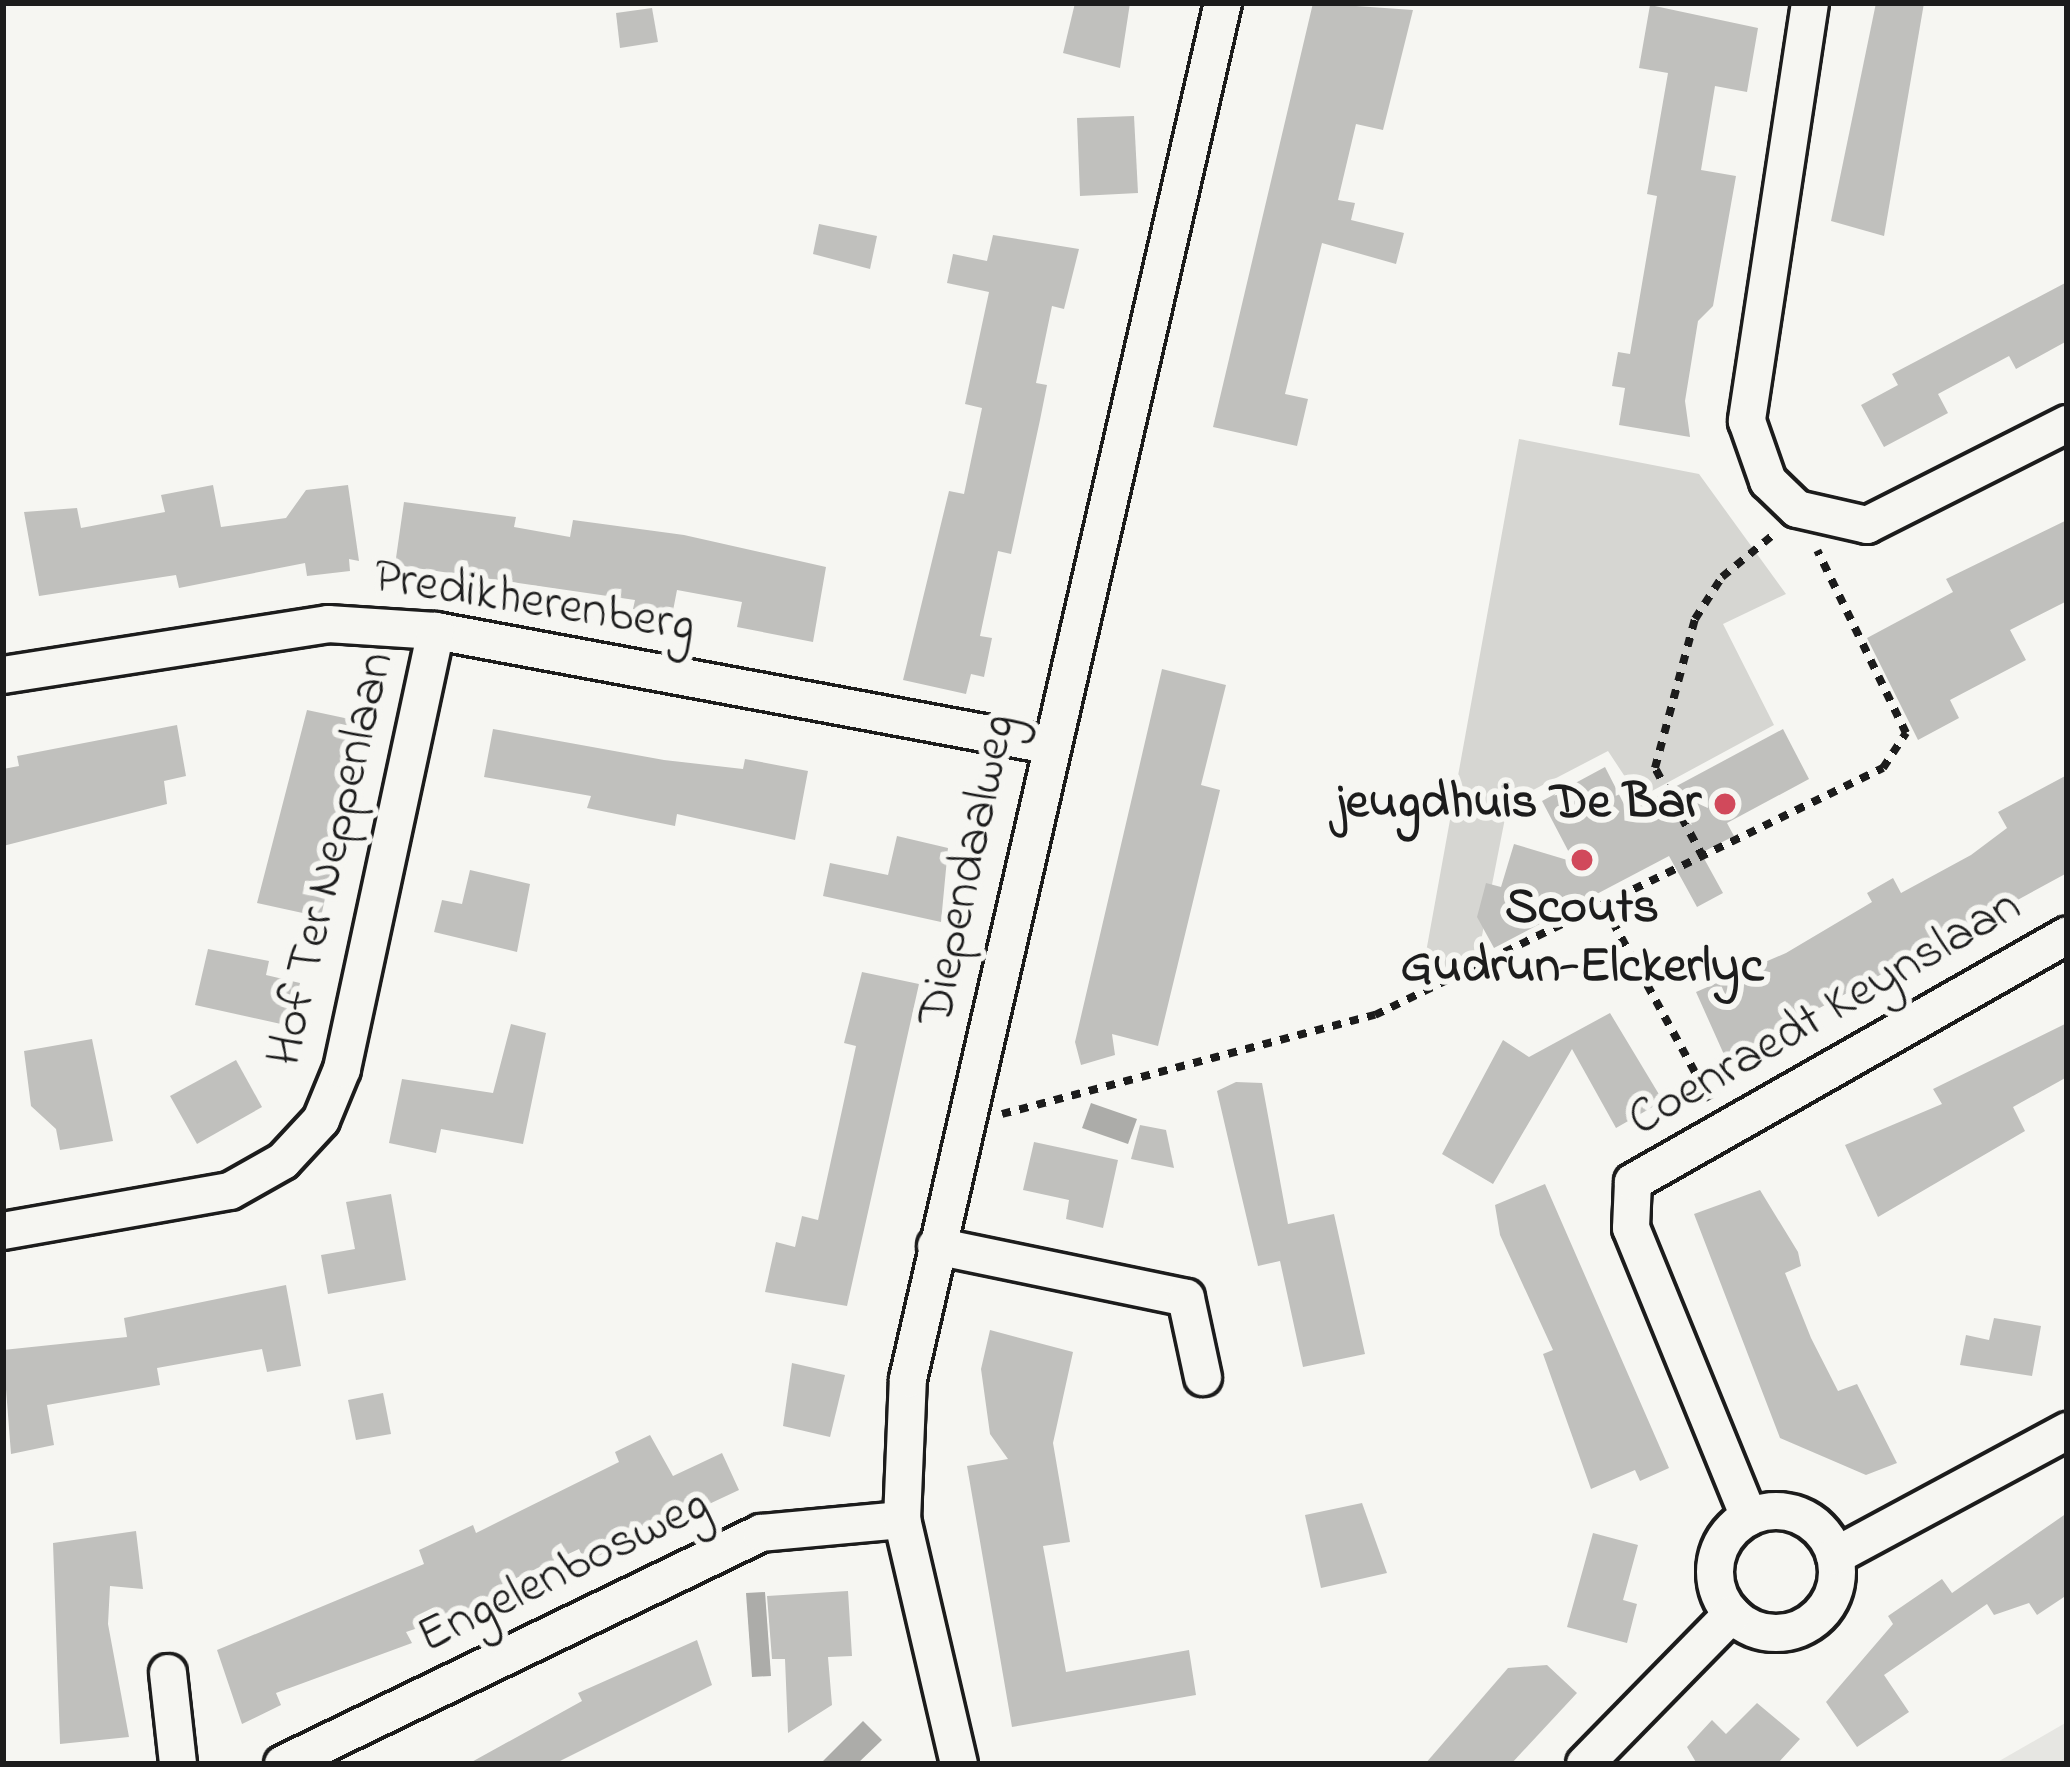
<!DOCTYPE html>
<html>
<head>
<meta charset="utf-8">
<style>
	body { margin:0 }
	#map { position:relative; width:2070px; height:1767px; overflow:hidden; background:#f6f6f2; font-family:"Indie Flower",sans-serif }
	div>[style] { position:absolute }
	.built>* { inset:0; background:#e6e6e2 }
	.green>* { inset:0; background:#d6d6d2 }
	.water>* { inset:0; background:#acaca9 }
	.building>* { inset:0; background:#c0c0bd }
	.path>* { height:8px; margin-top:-4px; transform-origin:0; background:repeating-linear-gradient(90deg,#1c1c1c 0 9px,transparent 0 18px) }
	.roads { filter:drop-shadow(3px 0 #1c1c1c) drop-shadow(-3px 0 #1c1c1c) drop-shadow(0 3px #1c1c1c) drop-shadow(0 -3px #1c1c1c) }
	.street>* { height:36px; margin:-18px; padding:0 18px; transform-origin:18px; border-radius:18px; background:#f6f6f2 }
	.street>.ring { margin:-18px; padding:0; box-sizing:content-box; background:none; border:36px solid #f6f6f2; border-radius:50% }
	.dots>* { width:33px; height:33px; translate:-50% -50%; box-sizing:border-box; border:6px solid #f6f6f2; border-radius:50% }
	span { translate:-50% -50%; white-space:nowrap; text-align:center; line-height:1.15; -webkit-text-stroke:12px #f6f6f2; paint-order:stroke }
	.street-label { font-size:51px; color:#1c1c1c }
	.poi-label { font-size:51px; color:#1c1c1c; font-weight:700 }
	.right { translate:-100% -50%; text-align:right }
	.frame { position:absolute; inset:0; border:6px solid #1c1c1c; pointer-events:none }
</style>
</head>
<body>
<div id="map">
	<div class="built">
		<div style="clip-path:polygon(2067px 1722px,2067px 1764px,1994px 1764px)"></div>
	</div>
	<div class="green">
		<div style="clip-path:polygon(1519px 439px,1699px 474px,1786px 594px,1723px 624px,1774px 725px,1639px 798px,1608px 751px,1508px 803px,1479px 951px,1421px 980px)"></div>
	</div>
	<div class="water">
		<div style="clip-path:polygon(1091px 1103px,1137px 1119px,1128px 1144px,1082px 1128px)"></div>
		<div style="clip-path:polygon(765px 1592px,771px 1676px,752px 1677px,746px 1593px)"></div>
		<div style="clip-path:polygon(863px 1721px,882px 1740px,857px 1764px,820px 1764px)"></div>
	</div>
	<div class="building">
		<div style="clip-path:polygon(1075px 3px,1130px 3px,1120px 68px,1063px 53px)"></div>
		<div style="clip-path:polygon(1313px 3px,1413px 10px,1383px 130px,1356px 124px,1338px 200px,1355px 203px,1351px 220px,1404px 233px,1396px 264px,1322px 243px,1285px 394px,1308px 399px,1297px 446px,1213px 427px)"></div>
		<div style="clip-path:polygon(1876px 3px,1924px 3px,1884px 236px,1831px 221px)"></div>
		<div style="clip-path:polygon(1650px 5px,1758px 28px,1747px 92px,1715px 86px,1701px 170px,1736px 176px,1713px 306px,1698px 321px,1685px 401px,1690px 437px,1619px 425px,1625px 388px,1612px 386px,1618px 352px,1630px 354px,1657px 196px,1647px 194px,1668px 73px,1639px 68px)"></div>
		<div style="clip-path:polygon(652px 8px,658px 42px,620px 48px,616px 13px)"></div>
		<div style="clip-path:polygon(1134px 116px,1138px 193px,1080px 196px,1077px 118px)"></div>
		<div style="clip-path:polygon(819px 224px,877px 236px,870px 269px,813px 254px)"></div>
		<div style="clip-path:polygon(993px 235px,1079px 249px,1064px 309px,1052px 306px,1036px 383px,1047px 385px,1040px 420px,1011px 554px,998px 551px,980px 636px,992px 638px,984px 677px,971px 674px,966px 694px,903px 680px,949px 491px,964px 494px,982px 408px,965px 404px,989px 292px,947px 283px,953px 254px,987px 261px)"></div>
		<div style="clip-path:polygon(2067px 282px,2067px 341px,2016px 369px,2009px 356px,1938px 394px,1948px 413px,1884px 447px,1861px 405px,1898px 385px,1892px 374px)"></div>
		<div style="clip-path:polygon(213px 485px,221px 527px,286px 518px,306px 490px,348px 485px,359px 561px,349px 559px,350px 571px,307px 576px,305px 563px,179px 588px,176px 575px,39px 596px,24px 512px,77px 508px,81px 528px,165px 512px,161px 495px)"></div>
		<div style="clip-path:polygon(404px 502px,516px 517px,514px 527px,570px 537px,573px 520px,684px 535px,826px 567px,813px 642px,737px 627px,742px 602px,677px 590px,672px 616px,633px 609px,635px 600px,395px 565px)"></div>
		<div style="clip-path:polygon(2067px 520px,2067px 601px,2010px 630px,2026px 660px,1950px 700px,1959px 718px,1918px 740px,1867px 638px,1953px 592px,1946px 579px)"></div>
		<div style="clip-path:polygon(1162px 669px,1226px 685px,1201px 785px,1220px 790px,1158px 1046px,1112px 1034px,1115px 1055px,1081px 1065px,1075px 1042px)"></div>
		<div style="clip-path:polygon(307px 710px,354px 720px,345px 760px,354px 762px,321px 917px,257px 903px)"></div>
		<div style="clip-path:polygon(177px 725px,186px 776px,164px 781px,167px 804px,3px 846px,3px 769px,19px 766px,17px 756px)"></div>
		<div style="clip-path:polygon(493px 729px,664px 760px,743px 769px,745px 759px,808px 771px,795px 840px,677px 814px,675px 826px,587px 808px,591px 796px,484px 777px)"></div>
		<div style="clip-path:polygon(1783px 729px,1809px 779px,1727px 823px,1734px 836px,1701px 853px,1723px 893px,1697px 907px,1669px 856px,1494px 948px,1477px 917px,1486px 883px,1501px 887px,1514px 844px,1574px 862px,1542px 801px,1605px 767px,1628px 812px)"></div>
		<div style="clip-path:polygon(2067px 775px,2067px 873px,1726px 1059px,1696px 992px,1786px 953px,1872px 902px,1867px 893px,1893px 878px,1901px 893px,1971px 855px,2007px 828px,1998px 812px)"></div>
		<div style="clip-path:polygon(897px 836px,948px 848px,941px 922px,823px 896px,830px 863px,888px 875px)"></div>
		<div style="clip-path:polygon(470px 870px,530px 884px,517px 952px,434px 932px,442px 900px,462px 904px)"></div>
		<div style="clip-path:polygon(208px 949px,269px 961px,266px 975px,300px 983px,290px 1026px,195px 1005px)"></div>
		<div style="clip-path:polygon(862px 972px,919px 984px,847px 1306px,765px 1292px,776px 1242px,795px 1247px,802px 1216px,818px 1220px,856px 1046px,844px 1043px)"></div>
		<div style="clip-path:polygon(1610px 1013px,1663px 1101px,1616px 1128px,1572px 1049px,1493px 1184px,1442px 1154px,1503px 1040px,1529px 1057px)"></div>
		<div style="clip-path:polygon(2067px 1023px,2067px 1077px,2013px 1107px,2025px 1131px,1878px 1217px,1845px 1145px,1942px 1104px,1933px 1089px)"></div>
		<div style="clip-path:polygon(511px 1024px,546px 1033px,523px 1144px,441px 1129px,436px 1153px,389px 1143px,402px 1079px,493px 1093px)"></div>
		<div style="clip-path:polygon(92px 1039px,113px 1141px,60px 1150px,56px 1129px,31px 1106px,24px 1051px)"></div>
		<div style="clip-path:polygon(236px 1060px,262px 1107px,197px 1144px,170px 1096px)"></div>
		<div style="clip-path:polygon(1236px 1082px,1262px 1083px,1288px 1224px,1334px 1214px,1365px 1354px,1303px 1367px,1280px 1261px,1258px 1266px,1233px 1160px,1217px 1091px)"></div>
		<div style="clip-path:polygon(1140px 1125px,1166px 1130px,1174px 1168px,1131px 1159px)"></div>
		<div style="clip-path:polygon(1034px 1142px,1118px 1160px,1103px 1228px,1066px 1219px,1069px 1200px,1023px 1190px)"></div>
		<div style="clip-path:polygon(1545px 1184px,1669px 1468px,1640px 1481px,1635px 1470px,1591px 1489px,1543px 1354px,1553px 1350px,1500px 1235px,1495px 1205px)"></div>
		<div style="clip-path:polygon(1760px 1190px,1798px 1252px,1801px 1266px,1785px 1273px,1811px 1338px,1838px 1391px,1857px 1384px,1897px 1463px,1866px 1475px,1780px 1438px,1694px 1214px)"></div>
		<div style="clip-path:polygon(391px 1194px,406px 1280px,328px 1294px,321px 1255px,355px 1249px,346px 1202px)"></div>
		<div style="clip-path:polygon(286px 1285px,301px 1366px,267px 1372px,262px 1349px,157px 1368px,160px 1385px,47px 1405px,54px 1445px,11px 1454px,3px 1350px,127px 1337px,124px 1318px)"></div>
		<div style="clip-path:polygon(1994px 1318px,2041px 1326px,2032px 1376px,1960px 1365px,1966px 1335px,1989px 1340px)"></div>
		<div style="clip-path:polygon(990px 1330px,1073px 1352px,1053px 1443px,1070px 1542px,1043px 1546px,1066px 1672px,1189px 1650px,1196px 1695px,1012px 1727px,967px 1466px,1008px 1459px,990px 1434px,981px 1369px)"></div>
		<div style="clip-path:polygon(792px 1363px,845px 1375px,830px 1437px,783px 1426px)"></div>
		<div style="clip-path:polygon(383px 1393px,391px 1434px,356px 1440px,348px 1400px)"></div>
		<div style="clip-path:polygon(650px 1435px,673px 1476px,722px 1453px,739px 1490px,585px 1562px,579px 1549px,510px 1581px,516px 1595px,406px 1632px,412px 1643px,276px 1693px,281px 1705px,242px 1724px,217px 1650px,424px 1564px,419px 1550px,473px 1525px,476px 1533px,619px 1462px,615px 1452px)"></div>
		<div style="clip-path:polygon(1362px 1503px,1387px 1573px,1321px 1588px,1305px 1515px)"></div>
		<div style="clip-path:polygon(2067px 1513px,2067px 1595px,2037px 1615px,2029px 1603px,1994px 1615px,1987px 1604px,1884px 1675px,1909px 1712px,1857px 1747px,1826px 1702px,1893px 1624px,1888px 1616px,1942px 1579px,1952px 1593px)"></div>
		<div style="clip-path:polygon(136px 1531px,143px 1589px,110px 1586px,108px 1624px,129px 1737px,60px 1744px,53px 1543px)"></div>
		<div style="clip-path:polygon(1593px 1533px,1638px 1545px,1623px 1600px,1637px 1604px,1627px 1643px,1567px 1627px)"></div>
		<div style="clip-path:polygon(848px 1591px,852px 1656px,828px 1657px,832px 1705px,788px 1733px,785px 1659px,772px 1659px,767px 1596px)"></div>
		<div style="clip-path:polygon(697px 1640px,712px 1685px,554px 1764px,468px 1764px,582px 1701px,578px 1693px)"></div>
		<div style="clip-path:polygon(1547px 1665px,1577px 1693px,1511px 1764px,1425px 1764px,1508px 1668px)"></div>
		<div style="clip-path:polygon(1757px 1703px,1800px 1739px,1777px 1764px,1697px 1764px,1687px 1747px,1712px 1720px,1726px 1734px)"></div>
	</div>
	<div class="path">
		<div style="left:1703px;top:857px;width:101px;rotate:-118.3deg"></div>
		<div style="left:1655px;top:768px;width:154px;rotate:-75deg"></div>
		<div style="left:1695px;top:619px;width:50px;rotate:-57.3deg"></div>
		<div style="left:1722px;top:577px;width:66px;rotate:-39.5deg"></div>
		<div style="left:1604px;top:906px;width:221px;rotate:61.3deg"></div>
		<div style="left:1002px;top:1114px;width:386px;rotate:-14.9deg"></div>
		<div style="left:1375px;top:1015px;width:565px;rotate:-25.93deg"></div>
		<div style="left:1883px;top:768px;width:42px;rotate:-56.7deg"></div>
		<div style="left:1906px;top:733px;width:203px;rotate:-115.9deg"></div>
	</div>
	<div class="roads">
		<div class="street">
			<div style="left:1810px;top:3px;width:423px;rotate:98.6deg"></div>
			<div style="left:1747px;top:421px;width:64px;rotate:70.7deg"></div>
			<div style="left:1768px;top:481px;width:40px;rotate:44deg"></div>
			<div style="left:1797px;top:509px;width:72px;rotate:12.9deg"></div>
			<div style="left:1867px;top:525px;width:224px;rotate:-26.8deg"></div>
			<div style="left:3px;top:675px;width:329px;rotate:-8.9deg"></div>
			<div style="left:328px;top:624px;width:108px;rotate:3.7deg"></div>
			<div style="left:436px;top:631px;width:623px;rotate:10.55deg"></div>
			<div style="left:3px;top:1231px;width:230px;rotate:-10deg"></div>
			<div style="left:230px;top:1191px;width:61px;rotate:-29.5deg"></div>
			<div style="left:283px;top:1161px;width:56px;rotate:-47.2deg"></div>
			<div style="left:321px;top:1120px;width:55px;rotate:-67.6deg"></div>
			<div style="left:342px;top:1069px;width:448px;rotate:-77.9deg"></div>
			<div style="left:936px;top:1246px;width:255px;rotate:11.7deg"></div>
			<div style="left:1186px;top:1298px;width:81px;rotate:77.9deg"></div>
			<div class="ring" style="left:1715px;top:1511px;width:86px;height:86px"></div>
			<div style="left:1749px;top:1517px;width:312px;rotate:-112.2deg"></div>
			<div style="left:1631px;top:1228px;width:46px;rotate:-87.5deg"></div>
			<div style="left:1633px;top:1182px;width:499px;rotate:-29.6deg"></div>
			<div style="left:1835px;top:1556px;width:264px;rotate:-28.3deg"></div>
			<div style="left:168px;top:1673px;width:92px;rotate:83.7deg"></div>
			<div style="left:283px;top:1764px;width:531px;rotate:-25.79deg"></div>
			<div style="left:761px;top:1533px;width:142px;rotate:-5.3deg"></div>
			<div style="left:959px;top:1764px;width:251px;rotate:-103.1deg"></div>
			<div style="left:902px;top:1520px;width:141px;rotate:-87.6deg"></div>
			<div style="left:908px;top:1379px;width:1412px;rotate:-77.11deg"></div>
			<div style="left:1585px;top:1764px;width:210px;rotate:-45.6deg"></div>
		</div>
	</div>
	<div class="dots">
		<div style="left:1725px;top:804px;background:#d1495b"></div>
		<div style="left:1582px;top:860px;background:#d1495b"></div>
	</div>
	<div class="street-label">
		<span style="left:534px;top:603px;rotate:9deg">Predikherenberg</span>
		<span style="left:332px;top:859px;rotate:-77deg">Hof Ter Neppenlaan</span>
		<span style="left:969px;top:870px;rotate:-78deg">Diependaalweg</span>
		<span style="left:1825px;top:1014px;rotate:-30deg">Coenraedt Keynslaan</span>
		<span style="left:564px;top:1572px;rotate:-26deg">Engelenbosweg</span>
	</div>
	<div class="poi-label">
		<span class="right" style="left:1701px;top:804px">jeugdhuis De Bar</span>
		<span style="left:1582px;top:939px">Scouts<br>Gudrun-Elckerlyc</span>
	</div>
	<div class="frame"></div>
</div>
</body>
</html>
